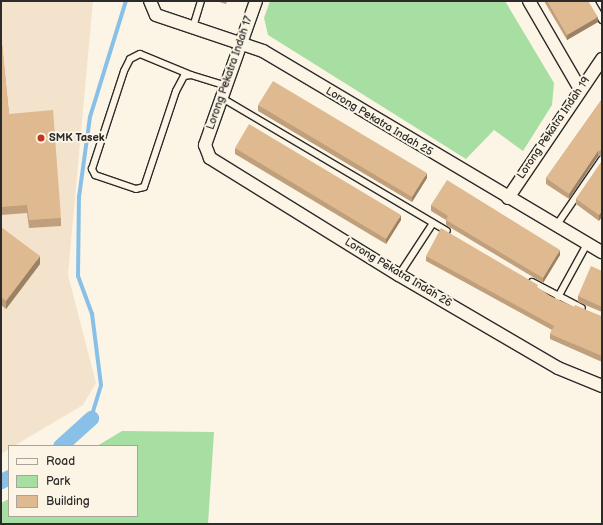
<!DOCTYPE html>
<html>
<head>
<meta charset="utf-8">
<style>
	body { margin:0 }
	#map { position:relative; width:603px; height:525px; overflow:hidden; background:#fcf5e5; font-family:"Balsamiq Sans",sans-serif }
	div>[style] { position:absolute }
	.built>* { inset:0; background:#f3e3cc }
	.green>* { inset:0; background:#a7dea2 }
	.stream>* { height:4px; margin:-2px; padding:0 2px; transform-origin:2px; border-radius:2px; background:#89c0e7 }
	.canal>* { height:15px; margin:-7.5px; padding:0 7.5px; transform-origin:7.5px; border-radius:7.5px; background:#89c0e7 }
	.roads { filter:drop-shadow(1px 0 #2b2b2b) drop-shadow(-1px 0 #2b2b2b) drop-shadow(0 1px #2b2b2b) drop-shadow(0 -1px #2b2b2b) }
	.lane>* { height:6px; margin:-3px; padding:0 3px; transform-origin:3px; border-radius:3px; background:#fcf5e5 }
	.street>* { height:12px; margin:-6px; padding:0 6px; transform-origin:6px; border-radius:6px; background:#fcf5e5 }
	.wall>* { inset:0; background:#c09f7c }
	.shaded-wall>* { inset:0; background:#9c8265 }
	.building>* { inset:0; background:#dfb990 }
	.dots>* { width:11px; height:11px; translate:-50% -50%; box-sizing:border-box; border:2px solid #fcf5e5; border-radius:50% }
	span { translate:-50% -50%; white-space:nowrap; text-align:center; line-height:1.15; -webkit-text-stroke:4px #fcf5e5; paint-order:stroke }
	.street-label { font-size:11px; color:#2b2b2b }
	.poi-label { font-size:11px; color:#2b2b2b; font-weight:700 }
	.left { translate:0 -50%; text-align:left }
	.frame { position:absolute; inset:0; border:2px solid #2b2b2b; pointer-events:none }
	.legend { position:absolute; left:8px; top:445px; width:130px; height:72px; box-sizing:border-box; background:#fcf5e5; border:1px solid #a8a49b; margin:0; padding:5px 7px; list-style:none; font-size:12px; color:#2b2b2b }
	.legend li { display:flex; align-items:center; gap:8px; height:20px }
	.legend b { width:20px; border:1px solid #a8a49b }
</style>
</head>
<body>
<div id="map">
	<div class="built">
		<div style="clip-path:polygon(1px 1px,93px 1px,68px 275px,96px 383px,83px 405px,14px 446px,9px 446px,9px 449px,1px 454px)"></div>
	</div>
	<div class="green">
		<div style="clip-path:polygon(270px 1px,505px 1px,554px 83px,552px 105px,523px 151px,494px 130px,466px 159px,268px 35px,264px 18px)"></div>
		<div style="clip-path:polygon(122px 431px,214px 432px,208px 524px,1px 524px,1px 503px,9px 499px,9px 516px,137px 516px,137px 446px,97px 446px)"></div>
	</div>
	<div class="stream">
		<div style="left:91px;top:418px;width:34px;rotate:-73deg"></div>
		<div style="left:101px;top:385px;width:72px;rotate:-97.2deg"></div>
		<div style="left:92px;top:314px;width:40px;rotate:-110.2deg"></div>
		<div style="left:78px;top:276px;width:79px;rotate:-89.3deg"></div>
		<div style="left:79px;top:197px;width:81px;rotate:-82.2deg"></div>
		<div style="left:90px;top:117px;width:121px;rotate:-72.8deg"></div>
	</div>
	<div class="canal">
		<div style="left:60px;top:446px;width:42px;rotate:-42.1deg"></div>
		<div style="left:1px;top:481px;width:9px;rotate:-27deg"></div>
	</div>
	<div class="roads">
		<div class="lane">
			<div style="left:591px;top:1px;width:22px;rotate:60deg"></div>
			<div style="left:193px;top:27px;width:27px;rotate:-73deg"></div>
			<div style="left:140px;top:54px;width:55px;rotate:22.4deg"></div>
			<div style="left:191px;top:75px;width:7px;rotate:172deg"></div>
			<div style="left:184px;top:76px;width:17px;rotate:118deg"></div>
			<div style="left:176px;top:91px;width:101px;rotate:108.4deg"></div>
			<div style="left:144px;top:187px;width:8px;rotate:166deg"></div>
			<div style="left:136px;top:189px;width:43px;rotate:-161.1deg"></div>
			<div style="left:95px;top:175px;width:7px;rotate:-117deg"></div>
			<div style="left:92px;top:169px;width:103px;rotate:-71.9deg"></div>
			<div style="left:124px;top:71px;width:13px;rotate:-63deg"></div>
			<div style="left:130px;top:59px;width:11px;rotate:-27deg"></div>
			<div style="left:191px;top:75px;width:37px;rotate:17deg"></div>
			<div style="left:222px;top:98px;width:261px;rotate:30.6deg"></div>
			<div style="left:556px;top:226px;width:81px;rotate:-55.5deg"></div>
			<div style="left:399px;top:275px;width:62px;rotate:-56.8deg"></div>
			<div style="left:532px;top:282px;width:56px;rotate:27.5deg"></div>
			<div style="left:558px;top:297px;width:60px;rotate:-61.3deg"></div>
		</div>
		<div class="street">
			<div style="left:150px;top:1px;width:15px;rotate:67deg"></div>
			<div style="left:156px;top:15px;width:113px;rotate:18.6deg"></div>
			<div style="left:263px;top:51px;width:394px;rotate:30.7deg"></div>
			<div style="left:256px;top:1px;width:153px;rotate:109.5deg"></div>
			<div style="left:205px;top:145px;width:14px;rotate:69deg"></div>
			<div style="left:210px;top:158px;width:222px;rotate:31.8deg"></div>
			<div style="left:399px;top:275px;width:184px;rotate:30.3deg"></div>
			<div style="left:558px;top:368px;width:48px;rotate:22.2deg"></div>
			<div style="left:529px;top:1px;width:102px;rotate:59.9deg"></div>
			<div style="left:508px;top:198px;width:168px;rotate:-55.9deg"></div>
		</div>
	</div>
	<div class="wall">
		<div style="clip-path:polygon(216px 1px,227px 1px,226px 4px)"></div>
		<div style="clip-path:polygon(544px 1px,588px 1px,598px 22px,567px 40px)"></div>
		<div style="clip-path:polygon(1px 34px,9px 114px,61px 218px,61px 226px,29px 228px,27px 213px,1px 215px)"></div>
		<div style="clip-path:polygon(602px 99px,602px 156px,598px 156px,569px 199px,546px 184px,546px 178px)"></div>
		<div style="clip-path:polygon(258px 105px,427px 178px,412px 202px,258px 111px)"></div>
		<div style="clip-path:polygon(235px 148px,401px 220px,386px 244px,235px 154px)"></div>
		<div style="clip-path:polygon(602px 161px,599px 221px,576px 204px,576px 199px)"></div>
		<div style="clip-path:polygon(431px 205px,560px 255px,543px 283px,446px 225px,446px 220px,431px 211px)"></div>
		<div style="clip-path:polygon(1px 227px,40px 264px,6px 309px,1px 305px)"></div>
		<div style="clip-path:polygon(426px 256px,538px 288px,550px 296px,574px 307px,601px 316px,602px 315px,602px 362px,550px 339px,550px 334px,552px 330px,426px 261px)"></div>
		<div style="clip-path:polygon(602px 271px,602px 312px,578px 302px,578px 296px)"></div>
	</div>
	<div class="shaded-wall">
		<div style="clip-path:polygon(598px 17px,598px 22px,567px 40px,567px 35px)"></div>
		<div style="clip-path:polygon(598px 151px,598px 156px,569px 199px,569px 194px)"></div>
		<div style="clip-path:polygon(427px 173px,427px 178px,412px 202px,412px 197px)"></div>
		<div style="clip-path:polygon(602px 211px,602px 217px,599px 221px,599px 215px)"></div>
		<div style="clip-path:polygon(401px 215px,401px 220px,386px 244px,386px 239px)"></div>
		<div style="clip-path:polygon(560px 250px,560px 255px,543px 283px,543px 278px)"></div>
		<div style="clip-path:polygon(40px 256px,40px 264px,6px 309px,6px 301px)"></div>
	</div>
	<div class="building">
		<div style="clip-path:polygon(547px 1px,588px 1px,598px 17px,567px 35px)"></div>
		<div style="clip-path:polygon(1px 34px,9px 114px,53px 110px,61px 218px,29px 220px,27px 205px,1px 207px)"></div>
		<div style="clip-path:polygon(273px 81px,427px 173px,412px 197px,258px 105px)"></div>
		<div style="clip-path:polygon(602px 99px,602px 150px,598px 151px,569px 194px,546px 178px)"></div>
		<div style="clip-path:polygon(249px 124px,401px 215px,386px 239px,235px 148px)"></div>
		<div style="clip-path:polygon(602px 161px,602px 211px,599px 215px,576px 199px)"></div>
		<div style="clip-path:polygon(447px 180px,560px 250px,543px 278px,446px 220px,448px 216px,431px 205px)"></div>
		<div style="clip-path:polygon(1px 227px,40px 256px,6px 301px,1px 297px)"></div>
		<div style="clip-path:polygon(441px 228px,538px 285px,537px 287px,550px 296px,574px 307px,575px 305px,601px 316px,602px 315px,602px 356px,550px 334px,554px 326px,426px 256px)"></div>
		<div style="clip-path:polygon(591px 266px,602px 271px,602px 307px,578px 296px)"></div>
	</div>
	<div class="dots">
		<div style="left:41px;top:138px;background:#c8321e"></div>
	</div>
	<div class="street-label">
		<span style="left:230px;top:73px;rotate:-71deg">Lorong Pekatra Indah 17</span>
		<span style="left:379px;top:122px;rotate:31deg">Lorong Pekatra Indah 25</span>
		<span style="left:554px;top:128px;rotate:-56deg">Lorong Pekatra Indah 19</span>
		<span style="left:398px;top:273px;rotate:31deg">Lorong Pekatra Indah 26</span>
	</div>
	<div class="poi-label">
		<span class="left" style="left:49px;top:138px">SMK Tasek</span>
	</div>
	<div class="frame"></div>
	<ul class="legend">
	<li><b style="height:5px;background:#fcf5e5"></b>Road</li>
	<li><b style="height:11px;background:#a7dea2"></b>Park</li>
	<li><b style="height:11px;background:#dfb990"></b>Building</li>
	</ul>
</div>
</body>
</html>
